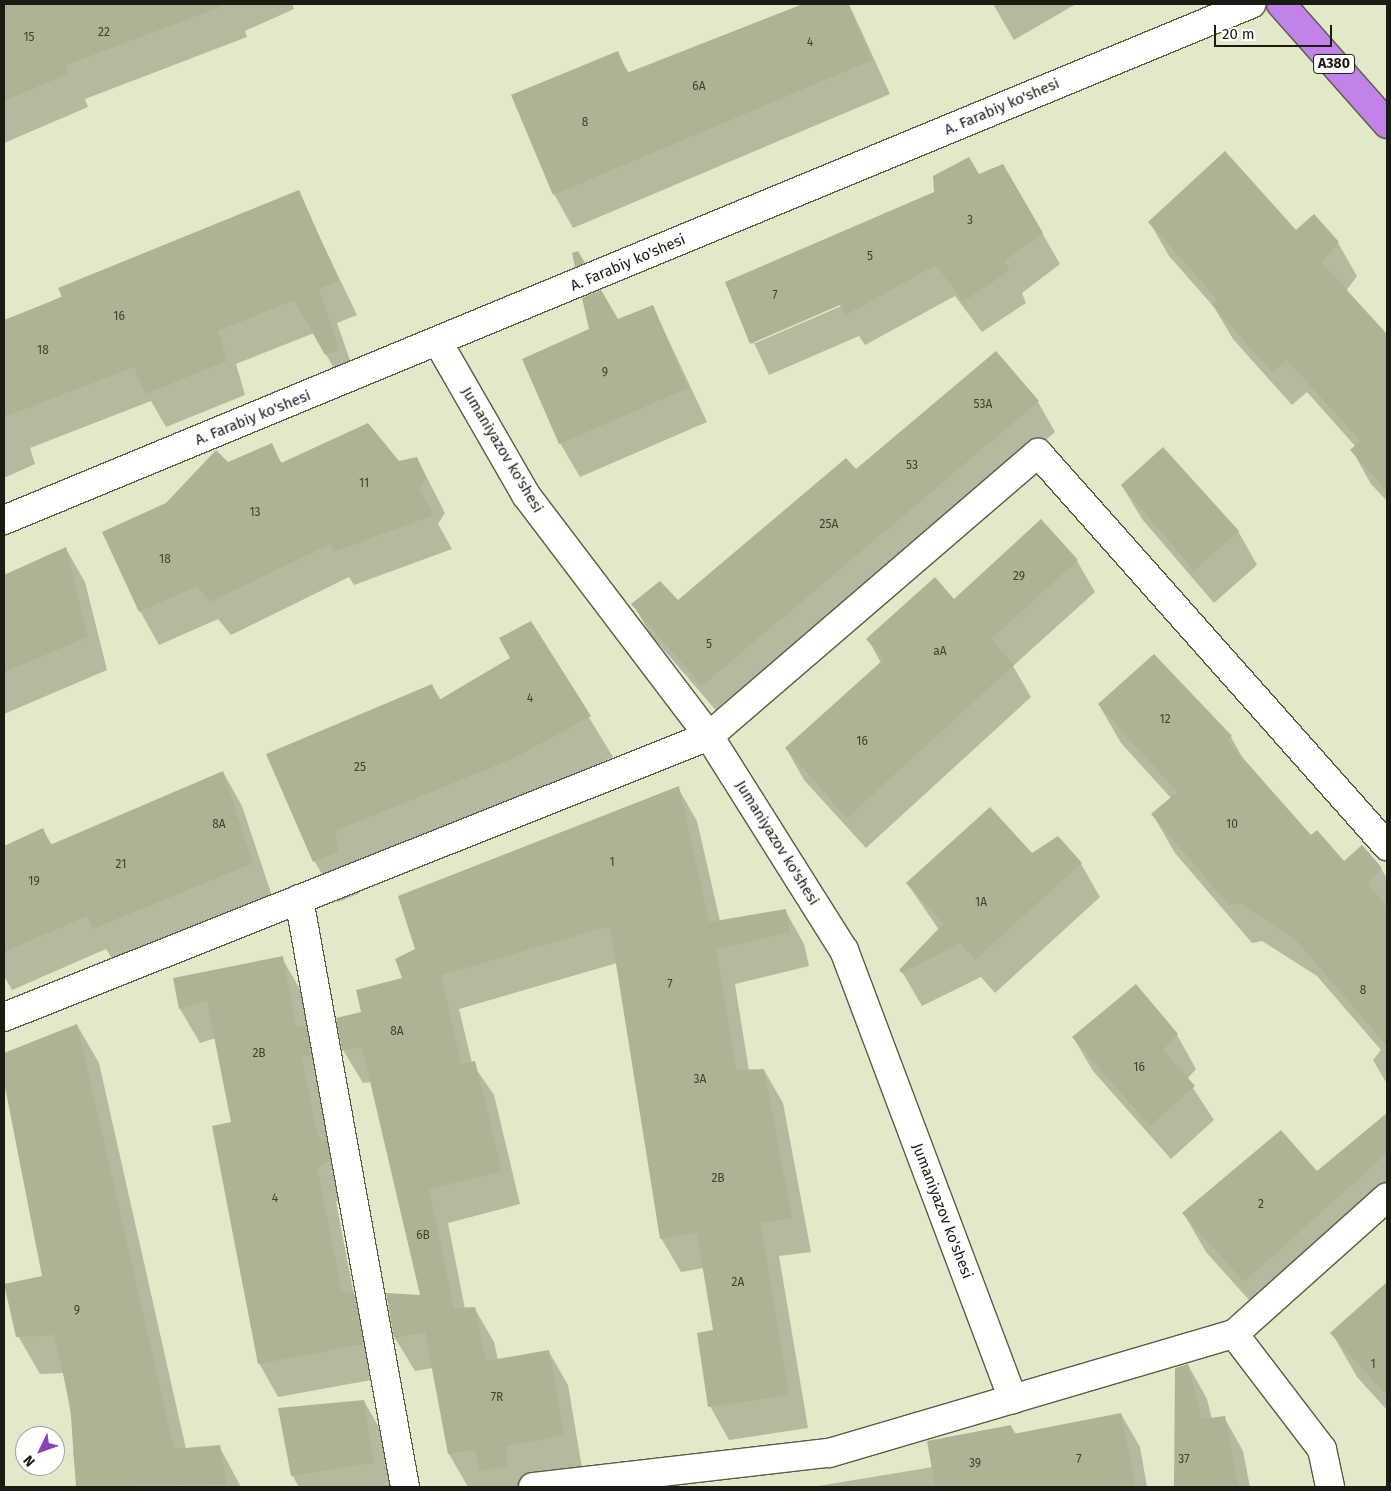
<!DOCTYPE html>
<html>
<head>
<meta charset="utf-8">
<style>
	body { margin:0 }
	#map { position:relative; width:1391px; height:1491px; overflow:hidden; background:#e1e9c9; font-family:"Fira Sans",sans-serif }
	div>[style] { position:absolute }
	.shadow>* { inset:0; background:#0003 }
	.building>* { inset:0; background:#acb495 }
	.roads { filter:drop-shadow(1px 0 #585e43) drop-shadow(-1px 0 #585e43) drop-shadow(0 1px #585e43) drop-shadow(0 -1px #585e43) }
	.street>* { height:28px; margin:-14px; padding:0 14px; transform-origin:14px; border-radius:14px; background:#fff }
	.highway>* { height:28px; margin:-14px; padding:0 14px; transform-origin:14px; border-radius:14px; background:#c382e9 }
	span { translate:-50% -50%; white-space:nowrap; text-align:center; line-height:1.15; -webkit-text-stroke:4.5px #fff; paint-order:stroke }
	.number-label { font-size:12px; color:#3e4231 }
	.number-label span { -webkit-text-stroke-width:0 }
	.shield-label span { padding:1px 4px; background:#fff; border:1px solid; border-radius:4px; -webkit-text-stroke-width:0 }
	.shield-label { font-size:14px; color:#191c10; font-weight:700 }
	.street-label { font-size:15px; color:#191c10 }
	.frame { position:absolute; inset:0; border:5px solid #191c10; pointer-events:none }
	.north { position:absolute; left:15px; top:1426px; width:50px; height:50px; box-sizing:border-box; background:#fff; border:1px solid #a3a49f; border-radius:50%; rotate:228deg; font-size:14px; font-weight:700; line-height:20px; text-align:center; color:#191c10 }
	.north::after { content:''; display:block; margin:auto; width:18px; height:22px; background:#8c42b4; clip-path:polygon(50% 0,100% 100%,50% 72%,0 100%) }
	.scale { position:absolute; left:1214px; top:25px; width:118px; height:22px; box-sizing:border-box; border:2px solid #191c10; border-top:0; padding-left:6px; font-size:15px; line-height:18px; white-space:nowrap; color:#191c10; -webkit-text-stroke:4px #fff; paint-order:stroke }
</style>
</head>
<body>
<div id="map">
	<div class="shadow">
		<div style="clip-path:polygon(4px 4px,292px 4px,294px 9px,245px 31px,247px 37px,85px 99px,88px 107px,4px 143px)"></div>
		<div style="clip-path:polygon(805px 4px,849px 4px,890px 94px,573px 228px,554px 194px,617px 53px,629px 73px)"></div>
		<div style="clip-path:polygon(993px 4px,1076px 4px,1014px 40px)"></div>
		<div style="clip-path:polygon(evenodd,1003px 165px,1060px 264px,1022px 293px,1026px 303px,982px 332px,955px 296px,865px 345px,859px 336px,769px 375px,726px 283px,1003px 165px,845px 301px,846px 304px,753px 344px,753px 341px,845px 301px)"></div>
		<div style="clip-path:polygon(298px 192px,357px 315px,337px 323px,358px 383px,345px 388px,314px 333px,236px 364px,245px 395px,166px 427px,151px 401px,30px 448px,35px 464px,4px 478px,4px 322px)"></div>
		<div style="clip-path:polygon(1150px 223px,1296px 231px,1338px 243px,1357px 276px,1346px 291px,1387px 336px,1387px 501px,1371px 484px,1352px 450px,1356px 447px,1307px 392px,1292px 405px,1233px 339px,1214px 307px,1169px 256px)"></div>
		<div style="clip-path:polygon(653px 307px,707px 422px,580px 477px,560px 443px,618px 320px)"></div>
		<div style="clip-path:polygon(1038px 402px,1055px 432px,720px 715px,650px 634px,633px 604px,678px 602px,856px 471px)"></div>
		<div style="clip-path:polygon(271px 445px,282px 464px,399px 462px,417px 458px,445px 513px,438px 524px,452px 549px,354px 585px,349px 577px,231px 635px,218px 619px,159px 645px,140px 611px,167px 504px,228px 463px)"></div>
		<div style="clip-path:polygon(1122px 486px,1238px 531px,1257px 565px,1214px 603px,1142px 519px)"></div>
		<div style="clip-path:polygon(1041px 521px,1077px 561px,1095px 592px,1013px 666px,1031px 697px,866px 848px,804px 780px,786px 748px,881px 663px,868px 639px,954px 601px)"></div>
		<div style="clip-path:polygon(66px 549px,85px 582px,107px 670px,4px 714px,4px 575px)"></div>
		<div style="clip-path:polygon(531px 622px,613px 757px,358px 872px,360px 893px,338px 902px,315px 862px,268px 754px,432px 685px,441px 700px,512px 659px)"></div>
		<div style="clip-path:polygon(1099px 705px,1231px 737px,1245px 762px,1311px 837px,1344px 862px,1381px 868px,1387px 879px,1387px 1084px,1373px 1060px,1381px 1050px,1317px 976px,1262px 941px,1252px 943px,1175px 853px,1153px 815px,1171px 798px,1121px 743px)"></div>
		<div style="clip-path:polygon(223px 772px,242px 806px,272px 896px,114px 962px,106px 949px,12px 990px,4px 976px,4px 847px,43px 830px,52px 845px)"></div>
		<div style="clip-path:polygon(678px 788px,697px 821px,720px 921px,785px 910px,804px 944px,809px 966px,735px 984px,749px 1071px,764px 1070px,783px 1103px,811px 1252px,779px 1256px,808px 1428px,729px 1440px,710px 1406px,715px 1331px,704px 1268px,681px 1272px,661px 1238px,617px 963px,459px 1009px,472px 1063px,494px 1095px,520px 1204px,448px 1223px,465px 1309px,475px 1309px,494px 1342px,498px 1360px,549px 1352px,568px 1385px,582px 1468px,525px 1487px,468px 1487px,449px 1454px,433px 1368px,415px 1371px,395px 1338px,387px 1294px,421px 1296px,371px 1082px,363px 1083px,343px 1050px,338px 1019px,363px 1013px,403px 979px,417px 950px)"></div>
		<div style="clip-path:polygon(1032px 854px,1081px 864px,1100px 897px,995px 993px,981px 977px,922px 1006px,901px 970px,939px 930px,907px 883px)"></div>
		<div style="clip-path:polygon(282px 958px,301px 991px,349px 1195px,336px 1202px,354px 1295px,373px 1327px,382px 1378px,278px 1397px,259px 1363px,232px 1123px,216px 1038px,200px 1043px,180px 1009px,174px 979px)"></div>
		<div style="clip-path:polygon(77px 1025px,99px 1063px,186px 1449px,219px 1446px,241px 1487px,78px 1487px,73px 1452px,78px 1451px,63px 1373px,40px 1374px,18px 1336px,44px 1277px,4px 1054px)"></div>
		<div style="clip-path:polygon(1177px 1035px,1196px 1069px,1187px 1079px,1214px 1120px,1171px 1159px,1093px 1071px,1073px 1037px)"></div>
		<div style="clip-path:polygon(1387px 1114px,1387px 1214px,1267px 1320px,1206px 1252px,1184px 1214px,1317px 1173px)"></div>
		<div style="clip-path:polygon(1387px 1284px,1387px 1410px,1357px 1377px,1332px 1333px)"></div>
		<div style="clip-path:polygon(1188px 1365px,1207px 1399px,1212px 1419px,1224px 1417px,1243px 1451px,1250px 1487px,1175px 1487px,1176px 1369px)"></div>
		<div style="clip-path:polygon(364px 1401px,383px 1435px,391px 1487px,299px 1487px,292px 1475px)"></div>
		<div style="clip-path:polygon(1121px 1414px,1140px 1447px,1147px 1487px,812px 1487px,933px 1467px,1011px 1426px,1016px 1434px)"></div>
	</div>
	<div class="building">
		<div style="clip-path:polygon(4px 4px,219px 4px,220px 7px,66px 65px,69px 73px,4px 101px)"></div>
		<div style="clip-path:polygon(803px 4px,848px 4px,872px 60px,553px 195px,511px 95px,618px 51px,627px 73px)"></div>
		<div style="clip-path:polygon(1225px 151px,1296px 230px,1314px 214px,1339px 242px,1322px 263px,1387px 334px,1387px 491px,1350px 450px,1360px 441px,1287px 360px,1272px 372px,1212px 305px,1218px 300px,1148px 222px)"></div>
		<div style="clip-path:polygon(969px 157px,979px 174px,1003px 164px,1043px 233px,1005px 261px,1009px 271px,963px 302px,936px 265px,846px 315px,840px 305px,750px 344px,725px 282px,934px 192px,933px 176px)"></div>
		<div style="clip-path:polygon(299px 190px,339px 281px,319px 289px,339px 349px,325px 355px,294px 300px,218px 331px,227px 361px,207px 369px,145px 394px,134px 367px,4px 417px,4px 320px,62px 297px,58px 288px)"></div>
		<div style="clip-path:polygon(578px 251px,585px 263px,575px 267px,572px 253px)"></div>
		<div style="clip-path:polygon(601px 290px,618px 319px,653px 305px,688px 388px,559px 444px,522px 359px,589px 329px,582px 298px)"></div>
		<div style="clip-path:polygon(996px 351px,1039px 401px,702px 686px,631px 604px,660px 581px,678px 600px,846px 458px,856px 469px)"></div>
		<div style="clip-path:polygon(368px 423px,399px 461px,417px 457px,426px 478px,419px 489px,434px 515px,333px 552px,330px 544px,210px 602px,197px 586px,139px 612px,102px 532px,166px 503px,216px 450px,228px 462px,272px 443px,281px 463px)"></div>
		<div style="clip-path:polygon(1163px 447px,1239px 531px,1194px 571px,1121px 485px)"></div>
		<div style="clip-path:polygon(1041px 519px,1078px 560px,991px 639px,1014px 665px,847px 818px,785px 748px,884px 659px,866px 639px,935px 577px,954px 599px)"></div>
		<div style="clip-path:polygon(66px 547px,88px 637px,4px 672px,4px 575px)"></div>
		<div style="clip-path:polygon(531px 621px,591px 716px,512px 759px,335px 831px,338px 852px,313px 862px,266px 754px,432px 684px,439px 700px,510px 658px,499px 638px)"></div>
		<div style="clip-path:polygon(1154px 654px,1232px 736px,1227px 740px,1311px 835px,1317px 830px,1344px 861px,1362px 845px,1382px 868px,1367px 883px,1387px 907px,1387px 1046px,1294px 938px,1239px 903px,1229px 905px,1151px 814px,1177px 792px,1098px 704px)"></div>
		<div style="clip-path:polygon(223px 771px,253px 863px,93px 929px,87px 916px,4px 952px,4px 846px,43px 828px,50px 845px)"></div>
		<div style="clip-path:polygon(679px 786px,709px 922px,786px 909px,790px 932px,716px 950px,736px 1070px,764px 1069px,792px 1218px,761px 1223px,789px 1395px,708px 1407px,697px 1333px,713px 1330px,697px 1233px,660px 1239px,610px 926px,441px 975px,461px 1064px,475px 1061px,502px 1171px,429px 1189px,454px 1308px,475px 1307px,486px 1361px,549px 1350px,564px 1435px,506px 1446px,507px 1466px,480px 1471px,475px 1450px,448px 1454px,425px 1332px,394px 1338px,386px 1293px,420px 1295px,362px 1047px,342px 1050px,336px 1018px,361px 1012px,356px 990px,402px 978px,395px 959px,415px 949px,398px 896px)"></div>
		<div style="clip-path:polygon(990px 807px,1032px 853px,1058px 836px,1082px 863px,975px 960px,960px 943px,902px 973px,899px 970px,943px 924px,906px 883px)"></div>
		<div style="clip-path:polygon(283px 956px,296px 1027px,306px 1025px,311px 1055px,302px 1057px,318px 1137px,327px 1140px,330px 1161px,317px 1168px,342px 1291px,354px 1292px,363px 1344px,258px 1364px,212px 1126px,231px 1122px,207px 1001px,179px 1009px,173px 978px)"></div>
		<div style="clip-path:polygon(1136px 984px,1178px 1034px,1163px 1050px,1195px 1086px,1150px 1126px,1072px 1037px)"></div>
		<div style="clip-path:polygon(77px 1024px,174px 1449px,220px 1445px,227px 1484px,76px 1487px,70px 1403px,54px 1335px,16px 1337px,4px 1284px,42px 1276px,4px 1082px,4px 1053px)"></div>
		<div style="clip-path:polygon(1387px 1113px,1387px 1153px,1244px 1282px,1182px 1213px,1281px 1130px,1317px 1171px)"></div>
		<div style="clip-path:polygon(1387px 1282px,1387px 1396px,1330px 1333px)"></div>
		<div style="clip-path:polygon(1188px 1364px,1202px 1419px,1225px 1416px,1238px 1487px,1174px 1487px,1175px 1368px)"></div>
		<div style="clip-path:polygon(364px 1400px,374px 1463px,291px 1476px,278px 1408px)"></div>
		<div style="clip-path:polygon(1121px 1413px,1136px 1487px,935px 1487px,927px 1441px,1011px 1425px,1013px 1434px)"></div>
	</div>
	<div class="roads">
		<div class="street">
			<div style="left:438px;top:342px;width:177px;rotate:60.1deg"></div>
			<div style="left:526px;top:495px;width:303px;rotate:52.8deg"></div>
			<div style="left:709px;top:736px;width:253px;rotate:57.8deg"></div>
			<div style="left:844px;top:950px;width:480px;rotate:69.4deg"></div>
			<div style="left:4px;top:520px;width:1350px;rotate:-22.48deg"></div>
			<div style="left:299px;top:899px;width:597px;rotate:79.78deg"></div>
			<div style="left:4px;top:1017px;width:759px;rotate:-21.73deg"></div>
			<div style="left:709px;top:736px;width:434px;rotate:-40.7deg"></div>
			<div style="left:1038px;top:453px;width:526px;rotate:48.39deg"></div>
			<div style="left:1234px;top:1334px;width:145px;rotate:52.6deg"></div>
			<div style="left:1322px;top:1449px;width:39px;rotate:78deg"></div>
			<div style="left:533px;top:1487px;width:298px;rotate:-6.6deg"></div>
			<div style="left:829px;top:1453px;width:422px;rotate:-16.4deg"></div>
			<div style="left:1234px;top:1334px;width:205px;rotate:-41.8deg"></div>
		</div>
		<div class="highway">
			<div style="left:1281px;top:4px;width:160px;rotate:48.5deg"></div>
		</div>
	</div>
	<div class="number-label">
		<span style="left:104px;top:33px">22</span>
		<span style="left:29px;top:38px">15</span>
		<span style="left:810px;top:43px">4</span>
		<span style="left:699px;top:87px">6A</span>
		<span style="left:585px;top:123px">8</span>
		<span style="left:970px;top:221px">3</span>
		<span style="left:870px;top:257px">5</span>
		<span style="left:775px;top:296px">7</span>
		<span style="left:119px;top:317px">16</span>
		<span style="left:43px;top:351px">18</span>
		<span style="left:605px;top:373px">9</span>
		<span style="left:983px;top:405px">53A</span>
		<span style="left:912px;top:466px">53</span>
		<span style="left:364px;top:484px">11</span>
		<span style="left:255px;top:513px">13</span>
		<span style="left:829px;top:525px">25A</span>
		<span style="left:165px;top:560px">18</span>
		<span style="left:1019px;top:577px">29</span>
		<span style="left:709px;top:645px">5</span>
		<span style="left:940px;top:652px">aA</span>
		<span style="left:530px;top:699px">4</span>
		<span style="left:1165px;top:720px">12</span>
		<span style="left:862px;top:742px">16</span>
		<span style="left:360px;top:768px">25</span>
		<span style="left:219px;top:825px">8A</span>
		<span style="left:1232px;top:825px">10</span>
		<span style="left:612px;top:863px">1</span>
		<span style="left:121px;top:865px">21</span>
		<span style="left:34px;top:882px">19</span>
		<span style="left:981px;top:903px">1A</span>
		<span style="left:670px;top:985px">7</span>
		<span style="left:1363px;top:991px">8</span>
		<span style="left:397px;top:1032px">8A</span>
		<span style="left:259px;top:1054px">2B</span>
		<span style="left:1139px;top:1068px">16</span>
		<span style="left:700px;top:1080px">3A</span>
		<span style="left:718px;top:1179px">2B</span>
		<span style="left:275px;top:1199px">4</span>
		<span style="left:1261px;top:1205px">2</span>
		<span style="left:423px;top:1236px">6B</span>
		<span style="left:738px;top:1283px">2A</span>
		<span style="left:77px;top:1311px">9</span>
		<span style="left:1373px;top:1365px">1</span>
		<span style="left:497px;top:1398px">7R</span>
		<span style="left:1079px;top:1460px">7</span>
		<span style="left:1184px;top:1460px">37</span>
		<span style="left:975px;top:1464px">39</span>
	</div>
	<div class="shield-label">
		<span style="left:1334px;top:64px">A380</span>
	</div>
	<div class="street-label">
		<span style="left:1002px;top:107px;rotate:-23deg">A. Farabiy ko'shesi</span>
		<span style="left:628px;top:263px;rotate:-23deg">A. Farabiy ko'shesi</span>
		<span style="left:253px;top:418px;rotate:-22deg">A. Farabiy ko'shesi</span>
		<span style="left:502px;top:450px;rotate:59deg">Jumaniyazov ko'shesi</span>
		<span style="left:777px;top:843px;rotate:58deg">Jumaniyazov ko'shesi</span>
		<span style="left:942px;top:1211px;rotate:69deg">Jumaniyazov ko'shesi</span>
	</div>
	<div class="frame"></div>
	<div class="north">N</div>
	<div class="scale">20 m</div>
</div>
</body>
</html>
